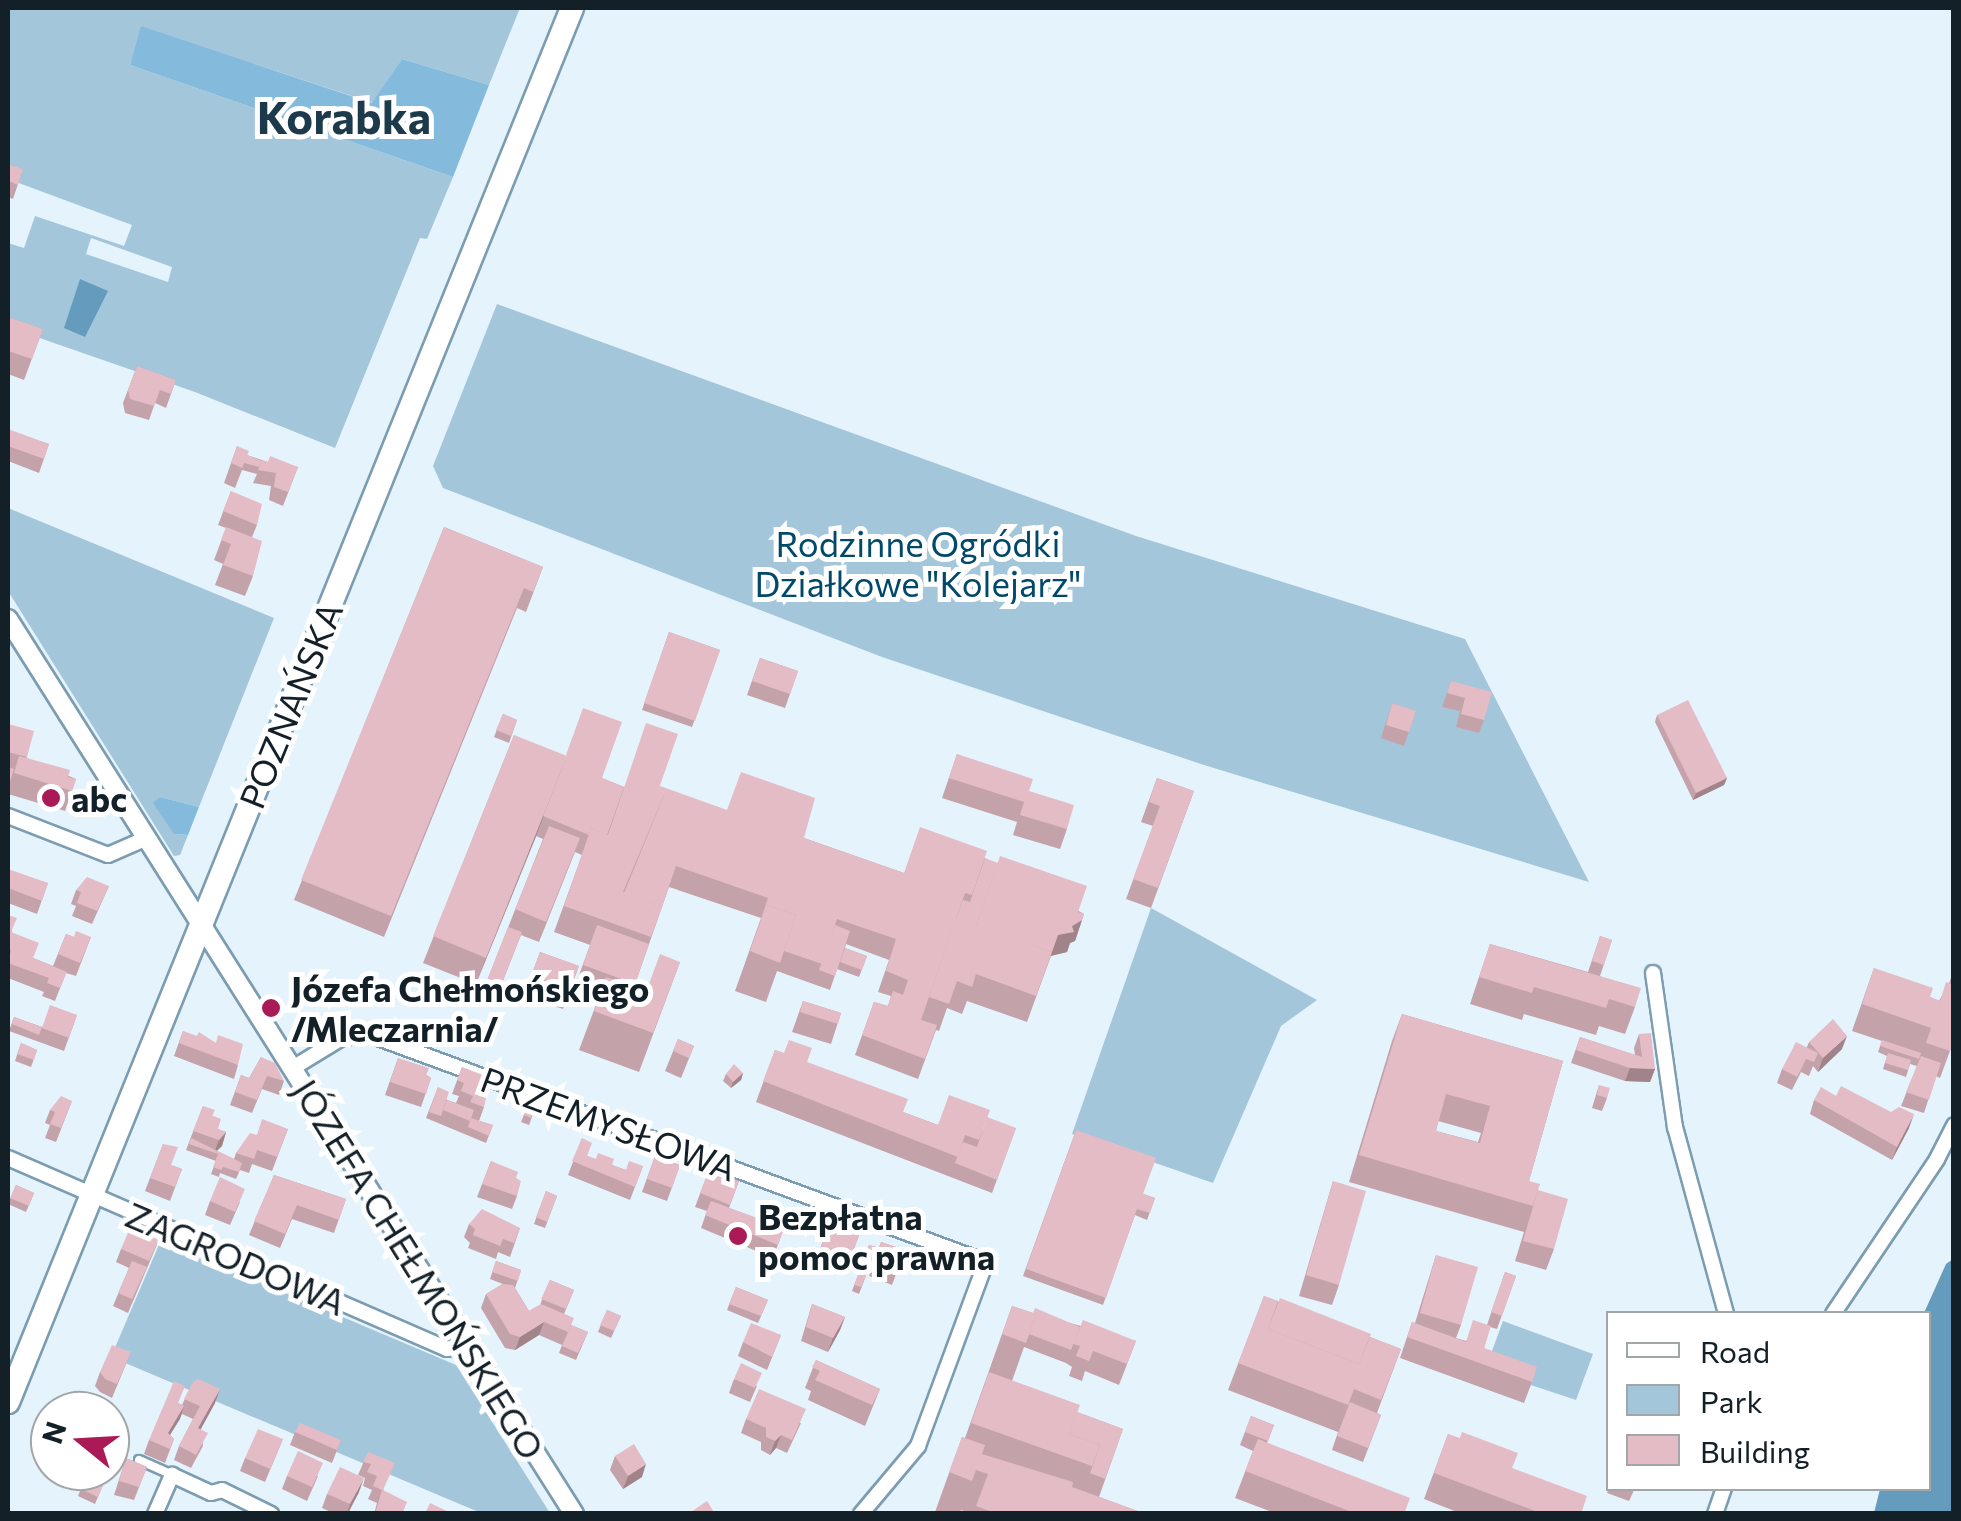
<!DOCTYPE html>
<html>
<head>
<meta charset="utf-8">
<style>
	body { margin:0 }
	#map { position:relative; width:1961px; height:1521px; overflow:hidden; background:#e5f3fc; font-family:Commissioner,sans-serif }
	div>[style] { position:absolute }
	.green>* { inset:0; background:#a4c6db }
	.forest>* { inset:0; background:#84bbdd }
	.water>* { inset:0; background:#659bbc }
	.roads { filter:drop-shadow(2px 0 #7c9cb1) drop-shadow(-2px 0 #7c9cb1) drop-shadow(0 2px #7c9cb1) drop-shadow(0 -2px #7c9cb1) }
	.service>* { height:8px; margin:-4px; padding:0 4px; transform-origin:4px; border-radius:4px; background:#fff }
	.minor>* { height:14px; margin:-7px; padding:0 7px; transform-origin:7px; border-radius:7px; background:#fff }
	.tertiary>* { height:18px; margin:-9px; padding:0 9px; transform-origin:9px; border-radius:9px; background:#fff }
	.primary>* { height:22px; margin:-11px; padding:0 11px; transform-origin:11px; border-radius:11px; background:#fff }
	.wall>* { inset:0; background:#c4a2a9 }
	.shaded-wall>* { inset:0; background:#a0848a }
	.building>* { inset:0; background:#e4bcc5 }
	.dots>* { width:28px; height:28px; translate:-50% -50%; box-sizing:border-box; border:5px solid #fff; border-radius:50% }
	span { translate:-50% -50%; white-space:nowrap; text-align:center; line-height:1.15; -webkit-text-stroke:10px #fff; paint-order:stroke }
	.park-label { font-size:35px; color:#00496a }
	.street-label { font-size:35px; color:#132028 }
	.poi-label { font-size:35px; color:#132028; font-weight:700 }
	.left { translate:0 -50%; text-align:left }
	.district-label { font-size:45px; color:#1c3a4c; font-weight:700 }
	.frame { position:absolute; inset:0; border:10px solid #132028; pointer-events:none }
	.legend { position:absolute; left:1606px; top:1311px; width:325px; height:180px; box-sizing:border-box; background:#fff; border:2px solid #a1a6a9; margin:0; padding:12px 18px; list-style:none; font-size:30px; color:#132028 }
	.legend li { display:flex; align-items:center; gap:20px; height:50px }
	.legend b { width:50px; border:2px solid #a1a6a9 }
	.north { position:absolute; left:30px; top:1391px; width:100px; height:100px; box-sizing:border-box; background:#fff; border:2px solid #a1a6a9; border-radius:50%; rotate:288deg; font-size:28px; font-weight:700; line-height:40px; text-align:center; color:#132028 }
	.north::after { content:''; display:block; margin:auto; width:35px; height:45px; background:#a91a56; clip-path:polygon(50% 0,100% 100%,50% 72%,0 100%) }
</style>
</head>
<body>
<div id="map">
	<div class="green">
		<div style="clip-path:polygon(evenodd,8px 8px,520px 8px,489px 85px,402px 59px,373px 103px,142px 27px,130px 65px,453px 177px,427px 239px,420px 238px,335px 448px,195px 392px,8px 327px,8px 243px,24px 248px,35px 216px,124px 246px,132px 225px,8px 179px,8px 8px,91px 238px,172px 267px,168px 282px,86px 254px,91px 238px)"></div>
		<div style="clip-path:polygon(497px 304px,1136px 536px,1465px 639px,1589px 882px,1204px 765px,882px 657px,443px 488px,433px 466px)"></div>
		<div style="clip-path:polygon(8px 508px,274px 618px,199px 807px,160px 797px,174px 834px,188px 835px,180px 855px,174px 856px,8px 591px)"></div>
		<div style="clip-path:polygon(1151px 908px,1317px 1000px,1281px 1026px,1213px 1183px,1072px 1134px)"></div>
		<div style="clip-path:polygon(161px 1240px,456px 1365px,550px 1513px,481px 1513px,111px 1357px)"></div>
		<div style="clip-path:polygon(1503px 1321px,1593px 1354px,1576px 1400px,1485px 1370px)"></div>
	</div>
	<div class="forest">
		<div style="clip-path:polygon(141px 26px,372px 103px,402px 59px,489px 85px,453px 177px,130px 65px)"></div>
		<div style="clip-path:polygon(160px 797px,199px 807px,188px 835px,174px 834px,153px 803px)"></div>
	</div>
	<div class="water">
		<div style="clip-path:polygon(80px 279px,108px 291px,85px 337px,64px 328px)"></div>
		<div style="clip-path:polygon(1953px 1259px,1951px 1513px,1874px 1513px,1880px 1489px,1928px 1488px,1928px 1314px,1924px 1313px,1946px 1264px)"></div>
	</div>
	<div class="roads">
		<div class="service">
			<div style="left:139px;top:1460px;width:35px;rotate:24deg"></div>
		</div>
		<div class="minor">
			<div style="left:8px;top:816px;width:107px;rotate:21.3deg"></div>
			<div style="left:108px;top:855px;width:43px;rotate:-23.6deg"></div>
			<div style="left:1653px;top:973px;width:156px;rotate:81.9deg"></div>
			<div style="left:1675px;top:1127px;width:194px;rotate:74.7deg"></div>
			<div style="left:291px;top:1069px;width:60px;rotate:-31.3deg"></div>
			<div style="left:342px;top:1038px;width:28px;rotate:-6deg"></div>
			<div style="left:370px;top:1035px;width:656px;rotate:20.23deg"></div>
			<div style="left:986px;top:1262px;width:196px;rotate:110.3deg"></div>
			<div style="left:918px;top:1446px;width:89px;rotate:130deg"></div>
			<div style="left:8px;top:1158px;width:479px;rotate:23.5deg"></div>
			<div style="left:447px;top:1349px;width:20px;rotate:-15deg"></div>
			<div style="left:1833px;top:1314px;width:187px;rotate:-56.1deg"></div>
			<div style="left:1937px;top:1159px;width:38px;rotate:-63deg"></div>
			<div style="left:155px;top:1514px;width:43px;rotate:-66.4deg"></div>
			<div style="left:172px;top:1475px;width:43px;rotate:24.8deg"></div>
			<div style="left:211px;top:1493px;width:11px;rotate:-15deg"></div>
			<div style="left:222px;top:1490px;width:55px;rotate:26.1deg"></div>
			<div style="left:1715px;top:1514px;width:28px;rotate:-71deg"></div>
		</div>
		<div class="tertiary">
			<div style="left:8px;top:619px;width:1059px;rotate:57.69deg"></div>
		</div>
		<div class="primary">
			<div style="left:8px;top:1402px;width:1504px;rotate:-67.97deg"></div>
		</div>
	</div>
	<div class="wall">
		<div style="clip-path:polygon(8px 164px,23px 169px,13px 199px,8px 197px)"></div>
		<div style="clip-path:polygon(8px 317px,43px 329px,24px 380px,8px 374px)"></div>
		<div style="clip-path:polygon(137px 366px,176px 380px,166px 408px,155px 403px,149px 420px,125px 413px,123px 403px)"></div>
		<div style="clip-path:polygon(8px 431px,49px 444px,39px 473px,8px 461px)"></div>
		<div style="clip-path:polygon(237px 446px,247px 455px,268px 462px,298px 467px,283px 506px,269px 500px,271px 486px,253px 483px,257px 474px,242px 470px,235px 488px,224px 483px)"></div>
		<div style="clip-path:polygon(231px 491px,257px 525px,252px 537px,253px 576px,245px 596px,215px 585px,223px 564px,214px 560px,226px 528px,218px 525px)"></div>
		<div style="clip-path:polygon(444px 527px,543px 567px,526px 612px,517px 608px,384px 937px,294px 900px)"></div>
		<div style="clip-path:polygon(669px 632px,720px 650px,692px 727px,642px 710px)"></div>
		<div style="clip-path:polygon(760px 658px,798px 671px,785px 708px,747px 695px)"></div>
		<div style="clip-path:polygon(1451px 681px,1484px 720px,1479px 733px,1456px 727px,1460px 711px,1442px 707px)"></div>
		<div style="clip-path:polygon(1392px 703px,1416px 711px,1404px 746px,1381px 738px)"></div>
		<div style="clip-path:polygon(503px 714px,517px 720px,509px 743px,494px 737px)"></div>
		<div style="clip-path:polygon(1657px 715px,1727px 778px,1724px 785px,1693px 800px,1655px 722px)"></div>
		<div style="clip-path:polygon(8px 724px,27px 758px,76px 779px,65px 811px,8px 794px)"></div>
		<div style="clip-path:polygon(514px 735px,602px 778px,624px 787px,658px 791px,804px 838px,904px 873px,985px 858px,1084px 914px,1075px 941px,1070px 943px,1067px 952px,1051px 956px,1027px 1022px,967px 1001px,962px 1014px,947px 1008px,939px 1031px,936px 1030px,918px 1079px,855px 1055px,874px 1002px,888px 1006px,891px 996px,878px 992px,889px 960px,846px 944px,845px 948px,867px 956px,859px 977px,837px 969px,830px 990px,777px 971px,766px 1002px,735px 991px,761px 918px,669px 887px,634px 987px,646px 992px,680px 962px,639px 1072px,579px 1050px,600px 994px,575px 986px,590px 945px,554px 932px,582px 855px,575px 852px,539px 942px,521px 935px,495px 1001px,481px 996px,543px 839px,536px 836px,538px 832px,476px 984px,423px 963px)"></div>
		<div style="clip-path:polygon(957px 754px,1029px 791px,1067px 829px,1060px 849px,1013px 835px,1017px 822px,942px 798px)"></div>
		<div style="clip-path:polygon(1157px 778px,1194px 791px,1151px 908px,1126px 899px,1153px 826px,1141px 822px)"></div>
		<div style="clip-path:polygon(8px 872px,48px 883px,37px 914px,8px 903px)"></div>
		<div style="clip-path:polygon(109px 886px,92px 924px,72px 916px,76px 906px,71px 904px,76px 890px)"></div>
		<div style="clip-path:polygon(8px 915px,12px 932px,33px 958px,53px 966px,66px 934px,74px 937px,91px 937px,76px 976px,66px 973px,55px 1001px,42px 996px,44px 992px,8px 978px)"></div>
		<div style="clip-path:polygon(1600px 936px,1612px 940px,1600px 976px,1635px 1007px,1625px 1034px,1599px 1026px,1596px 1035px,1524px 1014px,1522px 1020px,1470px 1004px,1490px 944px,1588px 972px)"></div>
		<div style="clip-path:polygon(540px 952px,579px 966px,563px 1009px,524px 996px)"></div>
		<div style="clip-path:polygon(1874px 968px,1930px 997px,1939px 1001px,1949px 983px,1954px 970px,1954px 1040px,1940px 1078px,1936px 1076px,1924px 1113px,1901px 1106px,1917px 1066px,1910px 1064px,1906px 1077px,1883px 1069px,1887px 1056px,1878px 1052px,1882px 1041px,1852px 1031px)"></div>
		<div style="clip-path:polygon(803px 1001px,841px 1013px,831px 1044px,792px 1032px)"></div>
		<div style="clip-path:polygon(evenodd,1402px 1014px,1563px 1061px,1529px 1181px,1538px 1190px,1554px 1249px,1546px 1270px,1515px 1261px,1524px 1232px,1349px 1182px,1392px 1041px,1402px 1014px,1438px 1121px,1481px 1133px,1478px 1142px,1436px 1131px,1438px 1121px)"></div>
		<div style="clip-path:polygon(77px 1015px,64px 1051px,9px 1031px,14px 1017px,42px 1027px)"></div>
		<div style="clip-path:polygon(183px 1031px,238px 1065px,234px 1079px,174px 1056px)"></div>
		<div style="clip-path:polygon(1639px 1034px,1655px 1069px,1650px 1082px,1625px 1081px,1571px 1063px,1580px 1037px,1635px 1055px,1634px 1048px)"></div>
		<div style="clip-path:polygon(678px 1039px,694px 1046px,681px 1078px,665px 1071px)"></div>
		<div style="clip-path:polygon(1809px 1042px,1842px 1049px,1818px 1072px,1813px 1066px,1809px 1076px,1801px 1072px,1792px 1090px,1777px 1083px,1782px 1069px,1807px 1047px)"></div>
		<div style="clip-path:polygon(21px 1043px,37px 1050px,31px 1067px,15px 1061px)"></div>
		<div style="clip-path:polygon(775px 1050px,807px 1062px,903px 1112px,938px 1125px,982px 1130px,1016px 1128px,992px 1193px,756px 1102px)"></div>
		<div style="clip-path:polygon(261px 1057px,284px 1081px,279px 1095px,262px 1089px,252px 1113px,230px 1105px,241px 1075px,249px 1078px)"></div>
		<div style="clip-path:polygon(398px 1058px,431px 1078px,421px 1107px,385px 1095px)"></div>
		<div style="clip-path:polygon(462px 1067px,484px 1107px,479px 1121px,493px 1125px,486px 1143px,426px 1118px,438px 1087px,447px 1100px,456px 1103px,459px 1096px,452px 1094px)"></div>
		<div style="clip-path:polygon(743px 1073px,741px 1080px,731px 1088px,723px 1081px,726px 1074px)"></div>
		<div style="clip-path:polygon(1599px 1085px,1607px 1098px,1602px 1111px,1592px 1108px)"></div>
		<div style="clip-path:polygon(1836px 1096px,1909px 1128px,1892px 1160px,1810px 1114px,1814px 1100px)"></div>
		<div style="clip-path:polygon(72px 1101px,56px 1142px,45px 1138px,50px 1125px,45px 1123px,50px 1110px)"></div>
		<div style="clip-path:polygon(529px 1103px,536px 1106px,529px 1125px,521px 1122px)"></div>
		<div style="clip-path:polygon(203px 1106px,212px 1116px,218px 1129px,226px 1132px,222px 1146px,217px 1151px,234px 1159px,236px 1153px,256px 1135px,288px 1129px,272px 1171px,252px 1164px,249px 1173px,240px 1170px,236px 1179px,220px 1173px,219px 1177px,211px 1174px,216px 1161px,186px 1150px)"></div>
		<div style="clip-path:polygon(1076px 1130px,1143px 1194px,1155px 1198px,1147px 1220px,1135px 1215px,1103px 1305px,1023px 1276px)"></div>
		<div style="clip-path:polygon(582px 1138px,587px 1156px,626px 1170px,643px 1166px,630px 1200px,568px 1175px)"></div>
		<div style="clip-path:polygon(163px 1144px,171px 1165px,182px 1169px,170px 1201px,145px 1191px)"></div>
		<div style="clip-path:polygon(655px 1156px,680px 1165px,667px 1201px,642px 1192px)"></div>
		<div style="clip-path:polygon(491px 1161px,516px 1178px,517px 1196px,512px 1209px,477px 1197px)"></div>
		<div style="clip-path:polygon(709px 1170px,739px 1181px,729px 1208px,784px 1228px,773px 1258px,701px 1228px,707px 1211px,695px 1207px)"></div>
		<div style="clip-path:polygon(274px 1175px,346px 1199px,334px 1233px,292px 1219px,280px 1248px,249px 1235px)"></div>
		<div style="clip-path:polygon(1333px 1181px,1339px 1285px,1332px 1305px,1299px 1296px)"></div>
		<div style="clip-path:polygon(16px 1185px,34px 1193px,26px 1212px,8px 1204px)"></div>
		<div style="clip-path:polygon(546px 1191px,557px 1196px,545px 1228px,534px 1224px)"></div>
		<div style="clip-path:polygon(210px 1201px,240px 1202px,230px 1225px,205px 1215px)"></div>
		<div style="clip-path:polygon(830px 1221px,861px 1230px,847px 1268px,816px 1260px)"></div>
		<div style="clip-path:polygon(469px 1224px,520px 1228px,510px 1257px,498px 1252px,496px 1259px,468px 1248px,470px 1243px,464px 1237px)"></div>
		<div style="clip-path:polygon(159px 1240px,128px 1313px,113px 1306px,129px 1268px,116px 1262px,121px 1249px)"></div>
		<div style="clip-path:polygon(881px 1242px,905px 1250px,892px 1285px,869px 1276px)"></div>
		<div style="clip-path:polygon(869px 1245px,876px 1247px,868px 1269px,861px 1267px)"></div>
		<div style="clip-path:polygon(1436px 1255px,1461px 1325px,1456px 1338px,1466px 1341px,1487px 1325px,1505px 1272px,1516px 1276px,1497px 1329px,1490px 1327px,1484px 1348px,1532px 1382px,1524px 1403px,1400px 1358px,1412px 1322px,1415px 1323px)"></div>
		<div style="clip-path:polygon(496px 1261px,521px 1270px,515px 1288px,529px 1311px,540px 1305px,550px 1280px,574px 1290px,564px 1314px,571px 1325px,588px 1332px,576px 1360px,559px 1353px,562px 1345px,539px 1335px,515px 1350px,505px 1348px,481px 1308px,486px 1294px,503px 1284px,490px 1279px)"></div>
		<div style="clip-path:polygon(860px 1270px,867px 1273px,859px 1294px,852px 1291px)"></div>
		<div style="clip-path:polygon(736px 1287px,768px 1300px,758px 1323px,727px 1310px)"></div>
		<div style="clip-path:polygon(1264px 1296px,1401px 1349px,1377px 1413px,1381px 1415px,1363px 1462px,1332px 1450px,1338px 1432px,1228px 1390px)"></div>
		<div style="clip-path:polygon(812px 1304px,845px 1317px,840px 1330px,828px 1352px,801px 1341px)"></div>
		<div style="clip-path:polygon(1012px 1306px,1033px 1313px,1136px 1341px,1119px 1385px,1085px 1371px,1082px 1381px,1069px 1376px,1072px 1367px,1066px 1363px,1024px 1347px,1012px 1381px,1077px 1412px,1123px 1429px,1099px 1497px,1146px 1514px,972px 1514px,961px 1510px,960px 1514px,939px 1514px,935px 1512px,962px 1437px,965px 1438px)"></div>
		<div style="clip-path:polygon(607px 1310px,621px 1316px,611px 1338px,598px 1332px)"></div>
		<div style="clip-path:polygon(781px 1335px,767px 1370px,738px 1356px,743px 1342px)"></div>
		<div style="clip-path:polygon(131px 1352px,112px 1398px,100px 1392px,95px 1386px,100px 1372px)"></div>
		<div style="clip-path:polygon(816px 1360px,880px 1389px,865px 1426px,808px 1400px,811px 1391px,805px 1388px)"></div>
		<div style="clip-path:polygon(734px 1379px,757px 1386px,750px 1402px,729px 1393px)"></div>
		<div style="clip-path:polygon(193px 1382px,215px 1403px,201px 1429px,203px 1446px,191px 1468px,174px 1460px,179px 1446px,193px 1419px,182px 1414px,170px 1435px,174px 1439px,165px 1463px,144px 1454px,149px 1440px,178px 1403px,182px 1405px)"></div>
		<div style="clip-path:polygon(1251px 1416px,1274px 1425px,1267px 1443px,1404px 1514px,1277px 1514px,1235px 1498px,1253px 1451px,1240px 1445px)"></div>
		<div style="clip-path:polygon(746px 1419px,801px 1423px,787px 1453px,776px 1448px,770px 1455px,761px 1450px,761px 1442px,741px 1433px)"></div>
		<div style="clip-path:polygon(295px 1432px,341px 1440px,332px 1463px,290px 1445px)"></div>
		<div style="clip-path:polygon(1448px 1434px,1512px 1468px,1581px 1514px,1462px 1514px,1424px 1499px)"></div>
		<div style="clip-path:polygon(283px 1439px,265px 1482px,240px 1471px,245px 1458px)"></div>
		<div style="clip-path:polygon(368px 1452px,384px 1491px,403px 1514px,374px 1514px,377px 1503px,368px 1499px,372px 1490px,363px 1486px,365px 1478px,358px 1475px)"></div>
		<div style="clip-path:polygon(615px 1456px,642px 1477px,623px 1489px,610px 1470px)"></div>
		<div style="clip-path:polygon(126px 1458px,147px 1467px,134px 1500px,114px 1495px)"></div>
		<div style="clip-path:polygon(287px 1476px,318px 1476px,307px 1501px,282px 1489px)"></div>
		<div style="clip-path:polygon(86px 1477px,103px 1485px,95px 1504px,78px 1496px)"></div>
		<div style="clip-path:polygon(1609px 1488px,1635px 1488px,1629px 1501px,1607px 1493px)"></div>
		<div style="clip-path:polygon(359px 1492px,348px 1514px,335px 1514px,322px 1508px,327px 1494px)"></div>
	</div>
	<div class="shaded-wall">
		<div style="clip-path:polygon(567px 756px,538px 831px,476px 984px,486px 958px)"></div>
		<div style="clip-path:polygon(1727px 778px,1724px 785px,1693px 800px,1696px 793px)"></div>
		<div style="clip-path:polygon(1082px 920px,1075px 941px,1070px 943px,1067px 952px,1050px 956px,1058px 935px)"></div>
		<div style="clip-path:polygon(1847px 1036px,1842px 1049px,1818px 1072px,1823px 1058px)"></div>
		<div style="clip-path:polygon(1630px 1068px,1655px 1069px,1650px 1082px,1625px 1081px)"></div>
		<div style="clip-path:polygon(743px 1073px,741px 1080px,731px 1088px,733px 1082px)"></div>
		<div style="clip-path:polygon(1914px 1114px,1909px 1128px,1892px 1160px,1897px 1147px)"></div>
		<div style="clip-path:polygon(226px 1132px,222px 1146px,214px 1153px,219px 1140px)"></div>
		<div style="clip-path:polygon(845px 1317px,840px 1330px,828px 1352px,833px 1338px)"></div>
		<div style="clip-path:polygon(544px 1322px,539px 1335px,515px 1350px,520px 1337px)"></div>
		<div style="clip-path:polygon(220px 1389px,215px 1403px,194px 1441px,198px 1428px)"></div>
		<div style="clip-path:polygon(184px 1406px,180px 1419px,163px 1446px,168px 1433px)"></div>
		<div style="clip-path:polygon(781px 1435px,776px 1448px,770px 1455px,775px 1441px)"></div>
		<div style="clip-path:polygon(646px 1464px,642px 1477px,623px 1489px,628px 1476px)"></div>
		<div style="clip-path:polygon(364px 1478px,359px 1492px,347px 1514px,350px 1504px)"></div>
	</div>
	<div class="building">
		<div style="clip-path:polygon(8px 164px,23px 169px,18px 185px,8px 181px)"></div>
		<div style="clip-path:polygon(8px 317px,43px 329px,32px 359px,8px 351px)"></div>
		<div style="clip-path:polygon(137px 366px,176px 380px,171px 394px,160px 390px,154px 406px,130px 399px,128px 390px)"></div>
		<div style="clip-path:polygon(8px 429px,49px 444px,44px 459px,8px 446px)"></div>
		<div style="clip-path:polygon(237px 446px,249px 451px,242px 468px,231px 463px)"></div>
		<div style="clip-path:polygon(247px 455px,262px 461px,259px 467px,244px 463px)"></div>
		<div style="clip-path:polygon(270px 456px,298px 467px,288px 492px,274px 487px,276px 473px,258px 470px,262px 460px,268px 462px)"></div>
		<div style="clip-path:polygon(231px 491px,262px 504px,257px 525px,223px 511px)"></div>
		<div style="clip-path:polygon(226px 527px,262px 541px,253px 576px,223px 565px,231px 544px,221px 540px)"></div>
		<div style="clip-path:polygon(444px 527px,543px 567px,533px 592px,524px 588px,391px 916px,301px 880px)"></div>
		<div style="clip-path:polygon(669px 632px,720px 650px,695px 721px,644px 703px)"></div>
		<div style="clip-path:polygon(760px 658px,798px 671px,790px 694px,752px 681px)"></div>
		<div style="clip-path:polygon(1451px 681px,1492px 692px,1484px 720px,1461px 714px,1465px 698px,1447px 693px)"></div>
		<div style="clip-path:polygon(1688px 700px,1727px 778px,1696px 793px,1657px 715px)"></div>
		<div style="clip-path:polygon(1392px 703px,1416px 711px,1409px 732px,1386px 725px)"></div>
		<div style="clip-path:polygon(583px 708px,622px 722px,602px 778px,624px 787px,607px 835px,591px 828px,589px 835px,543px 816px,567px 756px,566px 755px)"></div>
		<div style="clip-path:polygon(503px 714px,517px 720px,511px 736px,496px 730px)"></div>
		<div style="clip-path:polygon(646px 723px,678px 734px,658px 791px,665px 793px,623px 892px,662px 907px,651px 937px,564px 906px,591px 828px,608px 835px)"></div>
		<div style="clip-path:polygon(8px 724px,34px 731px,27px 757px,8px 752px)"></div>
		<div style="clip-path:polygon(514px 735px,567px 756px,486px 958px,433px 936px)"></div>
		<div style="clip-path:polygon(957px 754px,1033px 779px,1029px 791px,1074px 805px,1067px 829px,1020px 815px,1024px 802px,949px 778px)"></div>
		<div style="clip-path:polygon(19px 756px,70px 770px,68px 777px,76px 779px,72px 791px,14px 773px)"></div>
		<div style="clip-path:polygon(8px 767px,14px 769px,9px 785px,8px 784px)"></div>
		<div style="clip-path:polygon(741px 772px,815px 798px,804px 838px,904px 873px,920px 827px,987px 851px,972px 895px,965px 893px,921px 1020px,937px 1025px,925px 1059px,862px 1035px,874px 1002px,888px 1006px,893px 991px,903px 995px,908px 980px,886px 971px,896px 939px,837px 919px,822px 964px,784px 951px,796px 915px,766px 905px,759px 924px,768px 898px,676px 866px,662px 907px,624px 893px,665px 793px,658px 791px,660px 786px,727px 810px)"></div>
		<div style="clip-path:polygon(1157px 778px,1194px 791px,1158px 888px,1133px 879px,1160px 806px,1149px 802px)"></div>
		<div style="clip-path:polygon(549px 826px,580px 838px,546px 922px,515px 909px)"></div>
		<div style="clip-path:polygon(1000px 856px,1087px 886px,1078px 912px,1084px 914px,1082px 920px,1072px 926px,1074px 932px,1058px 935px,1052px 952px,976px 926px)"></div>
		<div style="clip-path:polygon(985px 858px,998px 863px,976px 926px,956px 919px,963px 900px,970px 902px)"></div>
		<div style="clip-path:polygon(8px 869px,48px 883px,42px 901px,8px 888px)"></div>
		<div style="clip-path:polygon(87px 877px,109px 886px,97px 911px,77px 903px,81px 892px,76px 890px)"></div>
		<div style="clip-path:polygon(766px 905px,796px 915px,780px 963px,750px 951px)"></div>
		<div style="clip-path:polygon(8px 915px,17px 918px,11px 932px,39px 943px,33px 958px,67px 972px,60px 988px,47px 983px,49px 978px,8px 963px,11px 950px,8px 949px)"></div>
		<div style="clip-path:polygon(956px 918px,1052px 952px,1036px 996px,976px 974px,972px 987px,957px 981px,949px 1004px,929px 997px)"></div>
		<div style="clip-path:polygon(597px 925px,649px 944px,635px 984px,583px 965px)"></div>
		<div style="clip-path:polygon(835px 925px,850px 931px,835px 976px,819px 970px)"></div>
		<div style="clip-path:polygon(508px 927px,522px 932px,500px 988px,486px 983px)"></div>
		<div style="clip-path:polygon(76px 931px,91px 937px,80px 963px,58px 954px,66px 934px,74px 937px)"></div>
		<div style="clip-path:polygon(1600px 936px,1612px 940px,1604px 965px,1592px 961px)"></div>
		<div style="clip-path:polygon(1490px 944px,1641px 988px,1635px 1007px,1609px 999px,1606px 1008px,1534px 987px,1532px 993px,1479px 977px)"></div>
		<div style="clip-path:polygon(845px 948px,867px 956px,862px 970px,840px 962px)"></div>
		<div style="clip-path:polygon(540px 952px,579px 966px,570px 989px,531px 976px)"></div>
		<div style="clip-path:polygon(660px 954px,680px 962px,653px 1033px,594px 1011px,606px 977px,646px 992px)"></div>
		<div style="clip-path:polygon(1874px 968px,1933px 988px,1930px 997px,1940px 1001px,1946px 982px,1954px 985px,1954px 1040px,1950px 1051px,1926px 1043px,1931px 1028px,1862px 1004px)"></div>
		<div style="clip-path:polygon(803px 1001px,841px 1013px,838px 1024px,800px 1012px)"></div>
		<div style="clip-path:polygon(50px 1005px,77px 1015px,69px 1038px,42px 1028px)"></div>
		<div style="clip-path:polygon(evenodd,1402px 1014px,1563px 1061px,1529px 1181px,1540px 1184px,1533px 1206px,1359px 1155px,1402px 1014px,1446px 1094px,1490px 1106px,1480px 1143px,1436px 1131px,1446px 1094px)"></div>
		<div style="clip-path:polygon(14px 1017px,42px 1027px,39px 1035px,12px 1024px)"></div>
		<div style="clip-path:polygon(1833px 1019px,1847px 1036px,1823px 1058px,1809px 1042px)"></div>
		<div style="clip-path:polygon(183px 1031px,197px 1036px,199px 1032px,216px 1043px,218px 1035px,243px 1044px,238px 1065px,179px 1043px)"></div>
		<div style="clip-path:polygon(1651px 1033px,1655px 1069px,1630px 1068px,1576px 1050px,1580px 1037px,1642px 1057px,1639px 1034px)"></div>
		<div style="clip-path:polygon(678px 1039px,694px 1046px,689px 1058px,673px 1051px)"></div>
		<div style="clip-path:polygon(789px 1040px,812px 1048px,807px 1062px,908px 1099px,903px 1112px,938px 1125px,949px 1095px,990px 1110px,979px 1140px,965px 1135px,958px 1157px,763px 1081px,775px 1050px,784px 1053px)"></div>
		<div style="clip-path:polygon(1882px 1040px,1921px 1053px,1919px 1059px,1880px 1046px)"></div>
		<div style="clip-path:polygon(1796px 1042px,1818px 1053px,1814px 1062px,1806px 1059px,1797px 1077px,1782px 1069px)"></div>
		<div style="clip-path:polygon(21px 1043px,37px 1050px,34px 1060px,17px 1054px)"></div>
		<div style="clip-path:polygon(1888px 1053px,1911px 1060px,1908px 1070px,1885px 1063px)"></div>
		<div style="clip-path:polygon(1921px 1056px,1941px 1063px,1929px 1100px,1906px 1092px)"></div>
		<div style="clip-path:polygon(261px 1057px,275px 1063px,284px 1081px,267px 1076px,257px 1100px,235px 1092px,241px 1075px,249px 1078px)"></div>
		<div style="clip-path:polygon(398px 1058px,429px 1068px,426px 1076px,431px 1078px,426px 1094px,390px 1082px)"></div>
		<div style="clip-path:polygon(734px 1064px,743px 1073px,733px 1082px,726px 1074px)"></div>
		<div style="clip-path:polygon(462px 1067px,491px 1078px,484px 1107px,470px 1102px,473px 1096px,461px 1091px,464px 1083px,457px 1080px)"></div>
		<div style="clip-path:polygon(1599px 1085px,1610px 1088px,1607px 1098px,1597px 1095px)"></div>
		<div style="clip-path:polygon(1841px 1086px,1891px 1112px,1899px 1107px,1914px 1114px,1897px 1147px,1814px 1100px,1821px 1087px,1836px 1096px)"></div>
		<div style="clip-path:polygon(438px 1087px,449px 1092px,441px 1116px,429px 1112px)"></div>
		<div style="clip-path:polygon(61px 1096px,72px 1101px,61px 1128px,50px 1124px,55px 1112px,50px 1110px)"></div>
		<div style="clip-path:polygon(447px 1100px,474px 1110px,470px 1121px,443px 1110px)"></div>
		<div style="clip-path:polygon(529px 1103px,536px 1106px,531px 1118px,524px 1115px)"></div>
		<div style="clip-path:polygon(203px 1106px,215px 1110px,212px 1116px,201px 1111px)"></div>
		<div style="clip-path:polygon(201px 1111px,221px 1119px,218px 1129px,226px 1132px,219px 1140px,193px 1131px)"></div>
		<div style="clip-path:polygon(987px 1117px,1016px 1128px,997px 1180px,955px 1163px,963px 1142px,977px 1147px)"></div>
		<div style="clip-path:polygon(471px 1118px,493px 1125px,489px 1136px,468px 1127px)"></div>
		<div style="clip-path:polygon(262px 1119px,288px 1129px,277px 1157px,257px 1150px,254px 1159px,236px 1153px,250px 1133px,257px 1135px)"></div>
		<div style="clip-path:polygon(1076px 1130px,1156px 1158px,1143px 1194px,1155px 1198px,1150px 1213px,1137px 1209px,1106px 1298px,1026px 1269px)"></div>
		<div style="clip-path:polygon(191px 1138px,242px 1163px,239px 1172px,223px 1167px,221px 1170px,213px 1167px,218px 1154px,189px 1144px)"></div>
		<div style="clip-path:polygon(582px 1138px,592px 1143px,587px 1156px,596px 1159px,598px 1153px,614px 1159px,612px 1165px,626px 1170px,629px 1161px,643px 1166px,635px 1187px,572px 1161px)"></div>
		<div style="clip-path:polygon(163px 1144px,178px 1147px,171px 1165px,182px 1169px,175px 1187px,150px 1178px)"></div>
		<div style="clip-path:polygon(655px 1156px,680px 1165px,672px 1188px,647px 1179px)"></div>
		<div style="clip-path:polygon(491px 1161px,518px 1172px,516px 1178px,521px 1181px,517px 1196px,482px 1184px)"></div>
		<div style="clip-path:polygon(709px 1170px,739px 1181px,730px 1205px,700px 1193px)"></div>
		<div style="clip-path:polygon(274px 1175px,346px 1199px,339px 1220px,297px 1205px,285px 1234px,254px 1221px)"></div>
		<div style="clip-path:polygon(220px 1177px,245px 1189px,235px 1212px,210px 1201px)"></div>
		<div style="clip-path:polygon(1333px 1181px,1366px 1191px,1339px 1285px,1306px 1275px)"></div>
		<div style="clip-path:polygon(16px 1185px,34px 1193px,29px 1206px,10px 1198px)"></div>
		<div style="clip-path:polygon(1538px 1190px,1568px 1199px,1554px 1249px,1523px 1241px)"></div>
		<div style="clip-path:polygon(546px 1191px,557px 1196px,547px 1222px,536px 1217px)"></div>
		<div style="clip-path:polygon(711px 1201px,765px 1221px,768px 1213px,774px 1215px,772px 1223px,784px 1228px,778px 1245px,705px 1215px)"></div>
		<div style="clip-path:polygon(482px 1209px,520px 1228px,514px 1243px,503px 1239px,500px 1246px,473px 1235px,475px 1229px,469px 1224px)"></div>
		<div style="clip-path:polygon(830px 1221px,861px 1230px,852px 1254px,821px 1247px)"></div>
		<div style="clip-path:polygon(130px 1228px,159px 1240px,149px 1261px,121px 1249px)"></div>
		<div style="clip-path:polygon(881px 1242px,905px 1250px,897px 1271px,874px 1263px)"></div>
		<div style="clip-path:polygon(869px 1245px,876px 1247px,871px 1262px,863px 1260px)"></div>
		<div style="clip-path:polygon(1436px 1255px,1478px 1267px,1461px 1325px,1420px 1313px)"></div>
		<div style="clip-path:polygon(132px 1261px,147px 1267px,132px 1299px,118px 1293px)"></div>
		<div style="clip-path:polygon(496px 1261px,521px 1270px,518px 1281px,492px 1272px)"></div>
		<div style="clip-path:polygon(860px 1270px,867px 1273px,861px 1287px,854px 1285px)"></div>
		<div style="clip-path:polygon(1505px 1272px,1516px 1276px,1502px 1316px,1491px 1312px)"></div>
		<div style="clip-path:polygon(550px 1280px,574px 1290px,566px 1309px,541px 1299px)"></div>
		<div style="clip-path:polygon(502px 1284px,513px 1285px,529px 1311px,541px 1304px,574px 1318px,568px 1332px,544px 1322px,520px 1337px,510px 1334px,486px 1294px)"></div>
		<div style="clip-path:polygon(736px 1287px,768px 1300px,761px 1316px,729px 1304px)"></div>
		<div style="clip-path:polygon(1264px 1296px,1278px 1301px,1268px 1329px,1359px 1364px,1370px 1337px,1401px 1349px,1381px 1400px,1354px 1389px,1348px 1405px,1238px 1363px)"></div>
		<div style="clip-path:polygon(1280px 1298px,1371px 1334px,1359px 1364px,1268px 1329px)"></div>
		<div style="clip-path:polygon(812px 1304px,845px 1317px,833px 1338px,806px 1327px)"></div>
		<div style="clip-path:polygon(1012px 1306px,1036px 1314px,1026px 1343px,1002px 1334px)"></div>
		<div style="clip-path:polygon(1035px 1308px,1080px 1327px,1071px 1350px,1029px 1334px,1036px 1314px,1033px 1313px)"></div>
		<div style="clip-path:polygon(607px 1310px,621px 1316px,614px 1331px,600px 1325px)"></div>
		<div style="clip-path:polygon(1083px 1320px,1136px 1341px,1127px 1364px,1093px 1351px,1089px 1361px,1076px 1356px,1080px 1346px,1073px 1344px)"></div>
		<div style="clip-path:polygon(1473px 1320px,1491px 1326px,1484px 1348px,1537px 1367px,1532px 1382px,1407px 1337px,1412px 1322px,1466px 1342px)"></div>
		<div style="clip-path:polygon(751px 1323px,781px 1335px,772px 1357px,743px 1342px)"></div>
		<div style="clip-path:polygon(571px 1325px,588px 1332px,578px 1353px,562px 1346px)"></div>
		<div style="clip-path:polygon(112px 1345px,131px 1352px,117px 1384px,105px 1379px,100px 1372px)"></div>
		<div style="clip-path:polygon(816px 1360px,880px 1389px,872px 1405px,815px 1380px,820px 1371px,812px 1367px)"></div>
		<div style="clip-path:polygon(741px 1363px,762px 1373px,755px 1388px,734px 1379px)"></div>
		<div style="clip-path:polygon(989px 1372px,1080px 1405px,1069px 1434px,1100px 1445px,1092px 1466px,971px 1423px)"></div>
		<div style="clip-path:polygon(198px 1379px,220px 1389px,198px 1428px,208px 1433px,196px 1455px,179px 1446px,200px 1406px,184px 1399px,193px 1382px)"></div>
		<div style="clip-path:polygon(174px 1381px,185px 1386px,178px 1403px,184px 1406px,168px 1433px,174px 1439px,170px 1449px,149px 1440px)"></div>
		<div style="clip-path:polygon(759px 1389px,806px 1409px,792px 1440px,781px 1435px,775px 1441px,766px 1437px,766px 1428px,746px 1419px)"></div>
		<div style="clip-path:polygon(1350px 1402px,1381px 1415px,1368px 1448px,1337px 1436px)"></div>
		<div style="clip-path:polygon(1077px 1412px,1123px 1429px,1105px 1479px,1090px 1473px,1100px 1445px,1069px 1434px)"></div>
		<div style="clip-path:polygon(1251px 1416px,1274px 1425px,1268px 1441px,1245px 1432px)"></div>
		<div style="clip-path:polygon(300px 1423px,341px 1440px,337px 1450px,295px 1432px)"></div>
		<div style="clip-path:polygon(258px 1429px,283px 1439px,270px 1469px,245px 1458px)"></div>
		<div style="clip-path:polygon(1462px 1432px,1518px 1453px,1512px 1468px,1587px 1496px,1581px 1514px,1543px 1514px,1434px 1473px,1448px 1434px,1460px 1438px)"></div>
		<div style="clip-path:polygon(962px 1437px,985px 1445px,982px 1454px,1073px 1482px,1072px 1487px,1146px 1514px,998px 1514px,976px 1506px,988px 1474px,976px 1470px,972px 1481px,949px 1472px)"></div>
		<div style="clip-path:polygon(1258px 1439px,1410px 1498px,1404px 1514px,1357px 1514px,1245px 1471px)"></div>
		<div style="clip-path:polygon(634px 1444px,646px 1464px,628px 1476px,615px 1456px)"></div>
		<div style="clip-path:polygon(298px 1451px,323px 1463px,312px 1487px,287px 1476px)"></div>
		<div style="clip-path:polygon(368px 1452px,395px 1463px,383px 1490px,407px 1502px,402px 1514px,375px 1514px,382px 1490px,373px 1486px,377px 1476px,367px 1472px,371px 1464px,363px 1462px)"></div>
		<div style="clip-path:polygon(126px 1458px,147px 1467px,139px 1487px,119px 1481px)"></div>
		<div style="clip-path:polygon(340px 1467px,364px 1478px,350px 1504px,327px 1494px)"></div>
		<div style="clip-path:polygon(86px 1477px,103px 1485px,98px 1497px,81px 1489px)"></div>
		<div style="clip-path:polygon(707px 1501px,715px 1514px,688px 1514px)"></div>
		<div style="clip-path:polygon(430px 1503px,453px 1514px,425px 1514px)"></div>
	</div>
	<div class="dots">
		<div style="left:51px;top:798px;background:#a91a56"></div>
		<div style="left:271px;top:1008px;background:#a91a56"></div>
		<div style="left:738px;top:1236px;background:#a91a56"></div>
	</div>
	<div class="park-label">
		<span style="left:918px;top:563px">Rodzinne Ogródki<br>Działkowe "Kolejarz"</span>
	</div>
	<div class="street-label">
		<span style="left:290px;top:705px;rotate:-68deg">POZNAŃSKA</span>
		<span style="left:609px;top:1123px;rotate:20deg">PRZEMYSŁOWA</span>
		<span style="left:236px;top:1258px;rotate:23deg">ZAGRODOWA</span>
		<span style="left:419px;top:1269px;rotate:58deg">JÓZEFA CHEŁMOŃSKIEGO</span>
	</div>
	<div class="poi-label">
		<span class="left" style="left:71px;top:798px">abc</span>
		<span class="left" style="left:291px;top:1008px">Józefa Chełmońskiego<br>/Mleczarnia/</span>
		<span class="left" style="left:758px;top:1236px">Bezpłatna<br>pomoc prawna</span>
	</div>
	<div class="district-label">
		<span style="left:344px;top:116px">Korabka</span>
	</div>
	<div class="frame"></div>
	<ul class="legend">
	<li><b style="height:12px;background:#fff"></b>Road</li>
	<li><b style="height:28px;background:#a4c6db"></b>Park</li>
	<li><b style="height:28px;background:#e4bcc5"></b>Building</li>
	</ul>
	<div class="north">N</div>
</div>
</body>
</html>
